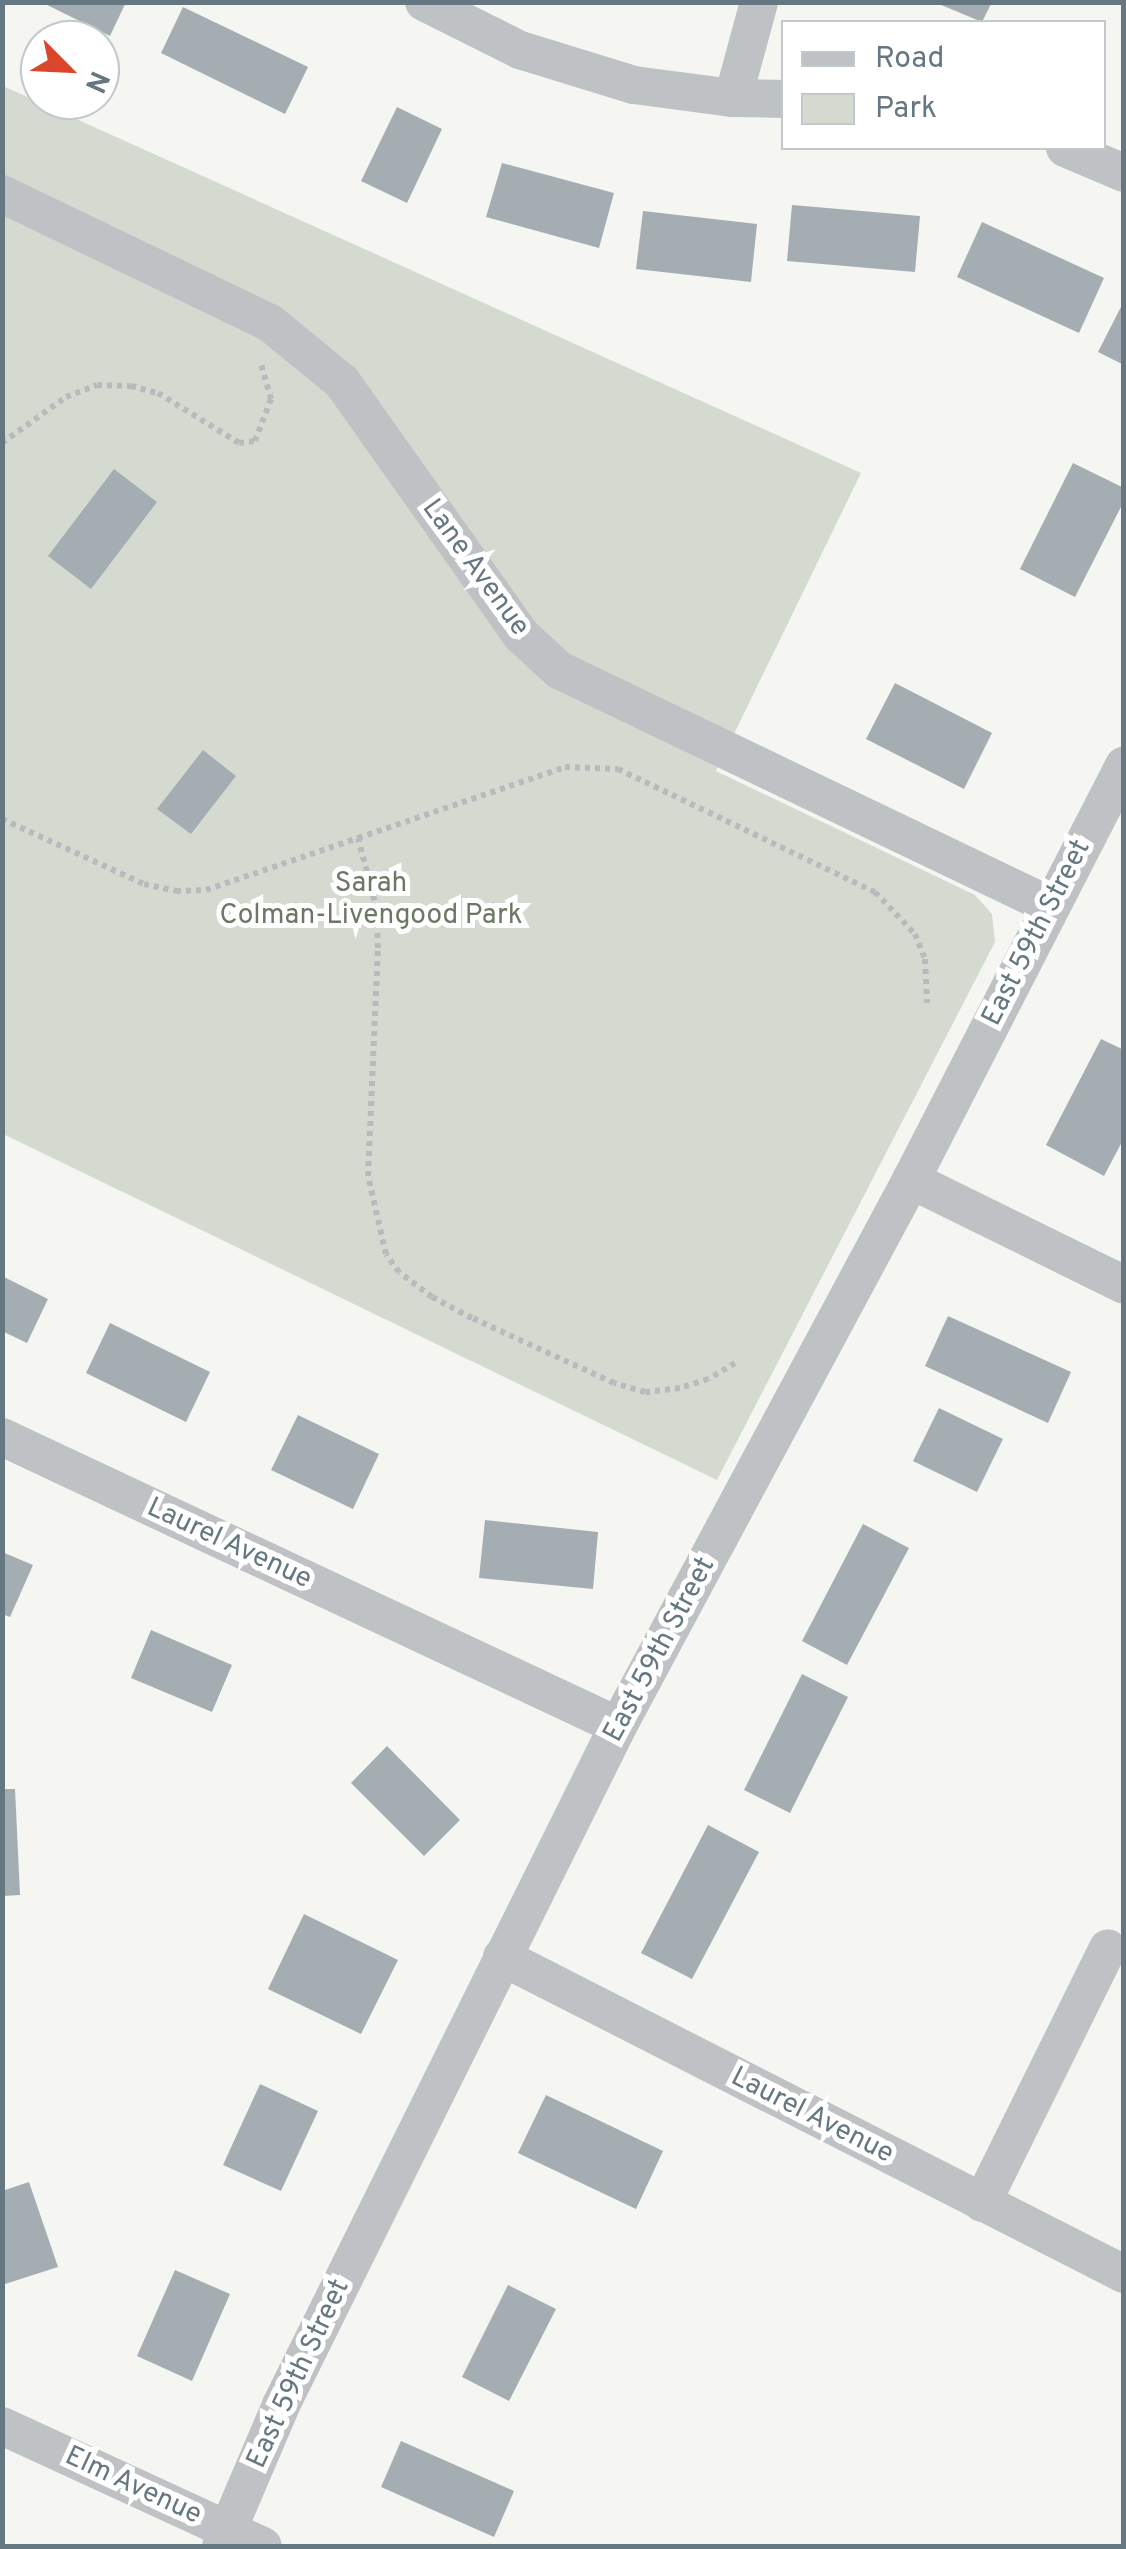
<!DOCTYPE html>
<html>
<head>
<meta charset="utf-8">
<style>
	body { margin:0 }
	#map { position:relative; width:1126px; height:2549px; overflow:hidden; background:#f5f5f1; font-family:Overpass,sans-serif }
	div>[style] { position:absolute }
	.green>* { inset:0; background:#d5dad1 }
	.building>* { inset:0; background:#a4aeb2 }
	.path>* { height:6px; margin-top:-3px; transform-origin:0; background:repeating-linear-gradient(90deg,#b8bbbd 0 5px,transparent 0 10px) }
	.minor>* { height:38px; margin:-19px; padding:0 19px; transform-origin:19px; border-radius:19px; background:#bec2c5 }
	span { translate:-50% -50%; white-space:nowrap; text-align:center; line-height:1.15; -webkit-text-stroke:10px #fff; paint-order:stroke }
	.street-label { font-size:28px; color:#657781 }
	.park-label { font-size:28px; color:#6a7864 }
	.frame { position:absolute; inset:0; border:5px solid #657781; pointer-events:none }
	.legend { position:absolute; left:781px; top:20px; width:325px; height:130px; box-sizing:border-box; background:#fff; border:2px solid #c1c9cd; margin:0; padding:12px 18px; list-style:none; font-size:30px; color:#657781 }
	.legend li { display:flex; align-items:center; gap:20px; height:50px }
	.legend b { width:50px; border:2px solid #c1c9cd }
	.north { position:absolute; left:20px; top:20px; width:100px; height:100px; box-sizing:border-box; background:#fff; border:2px solid #c1c9cd; border-radius:50%; rotate:114deg; font-size:28px; font-weight:700; line-height:40px; text-align:center; color:#657781 }
	.north::after { content:''; display:block; margin:auto; width:35px; height:45px; background:#da462c; clip-path:polygon(50% 0,100% 100%,50% 72%,0 100%) }
</style>
</head>
<body>
<div id="map">
	<div class="green">
		<div style="clip-path:polygon(3px 86px,861px 473px,716px 771px,975px 895px,992px 914px,995px 942px,717px 1480px,3px 1134px)"></div>
	</div>
	<div class="building">
		<div style="clip-path:polygon(41px 2px,126px 2px,110px 36px)"></div>
		<div style="clip-path:polygon(934px 2px,992px 2px,982px 22px)"></div>
		<div style="clip-path:polygon(183px 7px,308px 67px,285px 114px,161px 53px)"></div>
		<div style="clip-path:polygon(397px 107px,442px 129px,407px 203px,361px 181px)"></div>
		<div style="clip-path:polygon(502px 163px,614px 193px,599px 248px,486px 217px)"></div>
		<div style="clip-path:polygon(792px 205px,920px 216px,915px 272px,787px 261px)"></div>
		<div style="clip-path:polygon(643px 211px,757px 224px,751px 282px,636px 269px)"></div>
		<div style="clip-path:polygon(982px 222px,1104px 278px,1079px 333px,957px 277px)"></div>
		<div style="clip-path:polygon(1124px 301px,1124px 365px,1098px 352px)"></div>
		<div style="clip-path:polygon(1073px 463px,1124px 488px,1124px 501px,1075px 597px,1020px 569px)"></div>
		<div style="clip-path:polygon(114px 469px,157px 502px,91px 589px,48px 556px)"></div>
		<div style="clip-path:polygon(895px 683px,992px 733px,964px 789px,866px 739px)"></div>
		<div style="clip-path:polygon(203px 750px,236px 776px,191px 834px,157px 809px)"></div>
		<div style="clip-path:polygon(1101px 1039px,1124px 1050px,1124px 1138px,1104px 1176px,1046px 1145px)"></div>
		<div style="clip-path:polygon(2px 1276px,48px 1299px,27px 1343px,2px 1331px)"></div>
		<div style="clip-path:polygon(948px 1316px,1071px 1372px,1048px 1423px,925px 1366px)"></div>
		<div style="clip-path:polygon(110px 1323px,210px 1372px,186px 1422px,86px 1373px)"></div>
		<div style="clip-path:polygon(939px 1408px,1003px 1439px,977px 1492px,913px 1461px)"></div>
		<div style="clip-path:polygon(298px 1415px,379px 1454px,353px 1509px,271px 1470px)"></div>
		<div style="clip-path:polygon(485px 1520px,598px 1532px,593px 1589px,479px 1578px)"></div>
		<div style="clip-path:polygon(863px 1524px,909px 1548px,847px 1665px,802px 1641px)"></div>
		<div style="clip-path:polygon(2px 1552px,33px 1565px,10px 1617px,2px 1614px)"></div>
		<div style="clip-path:polygon(151px 1630px,232px 1665px,212px 1712px,131px 1678px)"></div>
		<div style="clip-path:polygon(802px 1674px,848px 1697px,790px 1813px,744px 1790px)"></div>
		<div style="clip-path:polygon(387px 1746px,460px 1820px,424px 1856px,351px 1783px)"></div>
		<div style="clip-path:polygon(2px 1789px,15px 1789px,20px 1895px,2px 1896px)"></div>
		<div style="clip-path:polygon(708px 1825px,759px 1852px,692px 1979px,641px 1953px)"></div>
		<div style="clip-path:polygon(304px 1914px,398px 1960px,361px 2034px,268px 1989px)"></div>
		<div style="clip-path:polygon(260px 2084px,318px 2111px,281px 2191px,223px 2165px)"></div>
		<div style="clip-path:polygon(546px 2095px,663px 2151px,636px 2209px,518px 2153px)"></div>
		<div style="clip-path:polygon(29px 2182px,58px 2267px,2px 2285px,2px 2191px)"></div>
		<div style="clip-path:polygon(175px 2270px,230px 2294px,192px 2381px,137px 2356px)"></div>
		<div style="clip-path:polygon(508px 2285px,556px 2309px,509px 2401px,462px 2377px)"></div>
		<div style="clip-path:polygon(401px 2441px,514px 2491px,494px 2537px,381px 2487px)"></div>
	</div>
	<div class="path">
		<div style="left:2px;top:443px;width:79px;rotate:-35.7deg"></div>
		<div style="left:66px;top:397px;width:33px;rotate:-21deg"></div>
		<div style="left:97px;top:385px;width:34px;rotate:2deg"></div>
		<div style="left:131px;top:386px;width:28px;rotate:15deg"></div>
		<div style="left:158px;top:393px;width:95px;rotate:31.7deg"></div>
		<div style="left:239px;top:443px;width:16px;rotate:-7deg"></div>
		<div style="left:255px;top:441px;width:45px;rotate:-69.1deg"></div>
		<div style="left:271px;top:399px;width:36px;rotate:-106deg"></div>
		<div style="left:2px;top:819px;width:156px;rotate:24.6deg"></div>
		<div style="left:144px;top:884px;width:33px;rotate:12deg"></div>
		<div style="left:176px;top:891px;width:30px;rotate:-2deg"></div>
		<div style="left:206px;top:890px;width:161px;rotate:-18.9deg"></div>
		<div style="left:735px;top:1363px;width:31px;rotate:149deg"></div>
		<div style="left:708px;top:1379px;width:29px;rotate:162deg"></div>
		<div style="left:680px;top:1388px;width:35px;rotate:173deg"></div>
		<div style="left:645px;top:1392px;width:32px;rotate:-164deg"></div>
		<div style="left:614px;top:1383px;width:156px;rotate:-155.4deg"></div>
		<div style="left:472px;top:1318px;width:45px;rotate:-152.3deg"></div>
		<div style="left:432px;top:1297px;width:41px;rotate:-142.9deg"></div>
		<div style="left:399px;top:1272px;width:22px;rotate:-126deg"></div>
		<div style="left:386px;top:1254px;width:80px;rotate:-103deg"></div>
		<div style="left:368px;top:1176px;width:228px;rotate:-87.5deg"></div>
		<div style="left:378px;top:948px;width:38px;rotate:-92deg"></div>
		<div style="left:377px;top:910px;width:74px;rotate:-104.8deg"></div>
		<div style="left:358px;top:838px;width:219px;rotate:-18.9deg"></div>
		<div style="left:565px;top:767px;width:53px;rotate:2.2deg"></div>
		<div style="left:618px;top:769px;width:285px;rotate:25.6deg"></div>
		<div style="left:875px;top:892px;width:58px;rotate:46.4deg"></div>
		<div style="left:915px;top:934px;width:27px;rotate:68deg"></div>
		<div style="left:925px;top:959px;width:44px;rotate:87.4deg"></div>
	</div>
	<div class="minor">
		<div style="left:424px;top:2px;width:107px;rotate:26.6deg"></div>
		<div style="left:520px;top:50px;width:119px;rotate:17.1deg"></div>
		<div style="left:634px;top:85px;width:100px;rotate:7.5deg"></div>
		<div style="left:733px;top:98px;width:51px;rotate:1.1deg"></div>
		<div style="left:733px;top:98px;width:99px;rotate:-74.8deg"></div>
		<div style="left:1065px;top:148px;width:64px;rotate:23deg"></div>
		<div style="left:2px;top:194px;width:297px;rotate:25.7deg"></div>
		<div style="left:270px;top:323px;width:93px;rotate:39.3deg"></div>
		<div style="left:342px;top:382px;width:310px;rotate:54.7deg"></div>
		<div style="left:521px;top:635px;width:52px;rotate:42.6deg"></div>
		<div style="left:559px;top:670px;width:546px;rotate:25.63deg"></div>
		<div style="left:911px;top:1180px;width:237px;rotate:26.2deg"></div>
		<div style="left:2px;top:1437px;width:680px;rotate:25.13deg"></div>
		<div style="left:502px;top:1957px;width:698px;rotate:27.01deg"></div>
		<div style="left:982px;top:2203px;width:284px;rotate:-63.7deg"></div>
		<div style="left:2px;top:2426px;width:287px;rotate:24.7deg"></div>
		<div style="left:221px;top:2546px;width:153px;rotate:-66.9deg"></div>
		<div style="left:281px;top:2405px;width:758px;rotate:-63.6deg"></div>
		<div style="left:618px;top:1726px;width:620px;rotate:-61.78deg"></div>
		<div style="left:911px;top:1180px;width:466px;rotate:-62.8deg"></div>
	</div>
	<div class="street-label">
		<span style="left:475px;top:568px;rotate:54deg">Lane Avenue</span>
		<span style="left:1037px;top:933px;rotate:-63deg">East 59th Street</span>
		<span style="left:229px;top:1544px;rotate:25deg">Laurel Avenue</span>
		<span style="left:660px;top:1650px;rotate:-62deg">East 59th Street</span>
		<span style="left:812px;top:2116px;rotate:27deg">Laurel Avenue</span>
		<span style="left:299px;top:2374px;rotate:-65deg">East 59th Street</span>
		<span style="left:133px;top:2486px;rotate:25deg">Elm Avenue</span>
	</div>
	<div class="park-label">
		<span style="left:371px;top:900px">Sarah<br>Colman-Livengood Park</span>
	</div>
	<div class="frame"></div>
	<ul class="legend">
	<li><b style="height:12px;background:#bec2c5"></b>Road</li>
	<li><b style="height:28px;background:#d5dad1"></b>Park</li>
	</ul>
	<div class="north">N</div>
</div>
</body>
</html>
